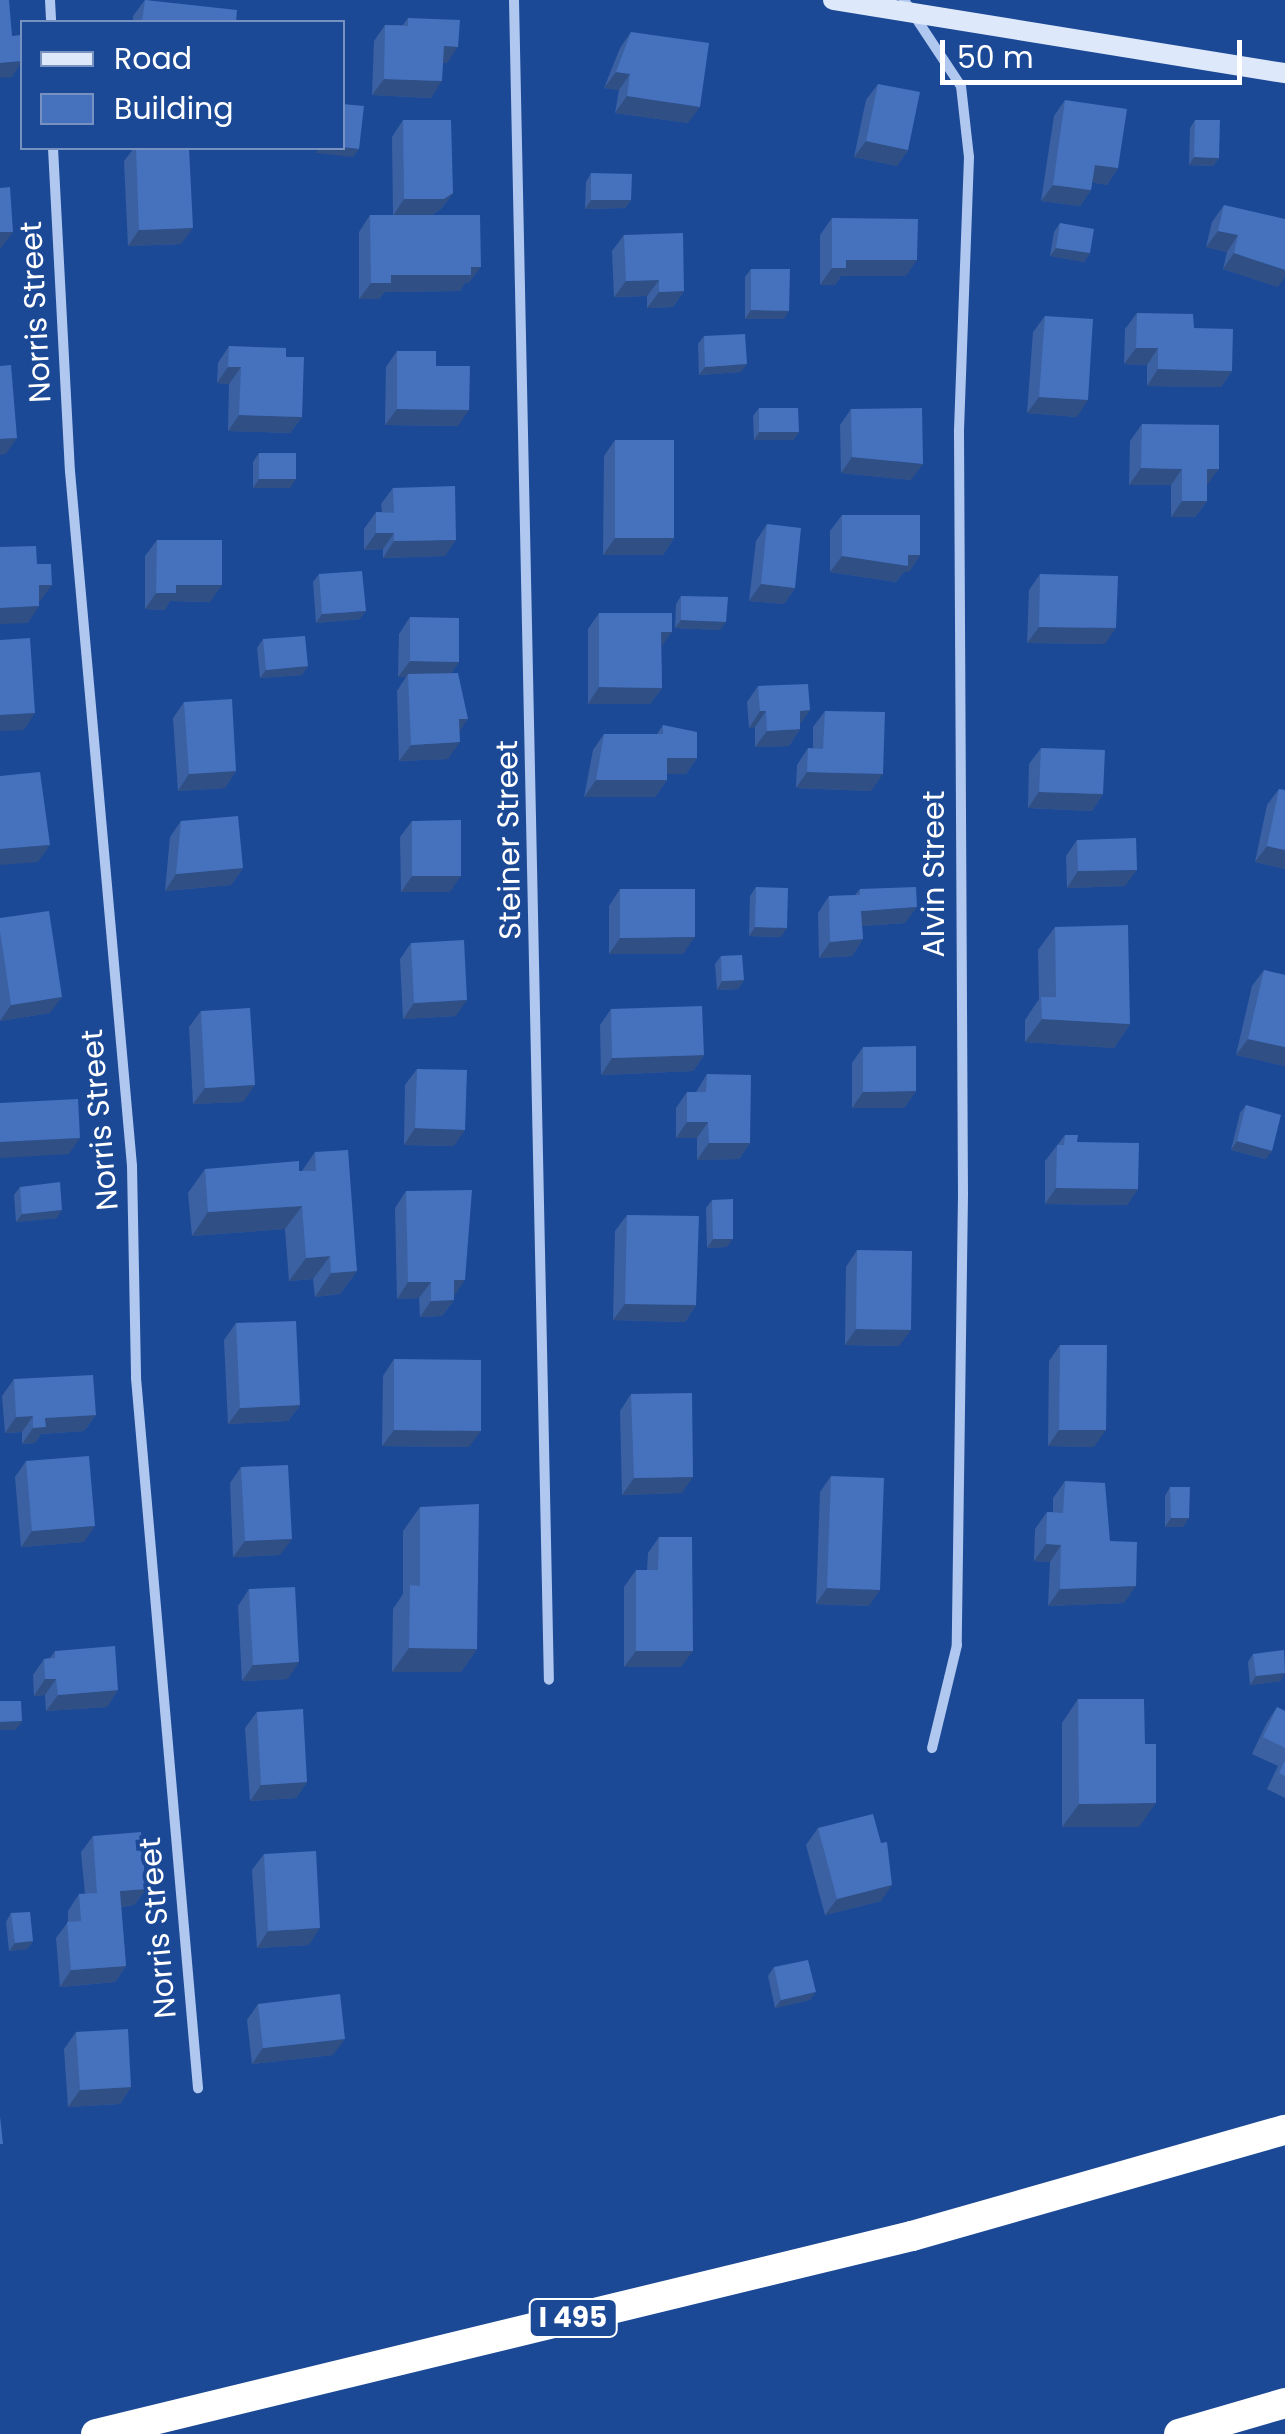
<!DOCTYPE html>
<html>
<head>
<meta charset="utf-8">
<style>
	body { margin:0 }
	#map { position:relative; width:1285px; height:2434px; overflow:hidden; background:#1c4996; font-family:Poppins,sans-serif }
	div>[style] { position:absolute }
	.street>* { height:10px; margin:-5px; padding:0 5px; transform-origin:5px; border-radius:5px; background:#b0c8ef }
	.secondary>* { height:20px; margin:-10px; padding:0 10px; transform-origin:10px; border-radius:10px; background:#dee8fb }
	.highway>* { height:30px; margin:-15px; padding:0 15px; transform-origin:15px; border-radius:15px; background:#fff }
	.wall>* { inset:0; background:#3b61a3 }
	.shaded-wall>* { inset:0; background:#304f84 }
	.building>* { inset:0; background:#4571bd }
	span { translate:-50% -50%; white-space:nowrap; text-align:center; line-height:1.15; -webkit-text-stroke:8px #1c4996; paint-order:stroke }
	.shield-label span { padding:2px 8px; background:#1c4996; border:2px solid; border-radius:8px; -webkit-text-stroke-width:0 }
	.shield-label { font-size:28px; color:#fff; font-weight:700 }
	.street-label { font-size:30px; color:#fff }
	.legend { position:absolute; left:20px; top:20px; width:325px; height:130px; box-sizing:border-box; background:#1c4996; border:2px solid #7792c0; margin:0; padding:12px 18px; list-style:none; font-size:30px; color:#fff }
	.legend li { display:flex; align-items:center; gap:20px; height:50px }
	.legend b { width:50px; border:2px solid #7792c0 }
	.scale { position:absolute; left:940px; top:40px; width:302px; height:45px; box-sizing:border-box; border:5px solid #fff; border-top:0; padding-left:12px; font-size:30px; line-height:35px; white-space:nowrap; color:#fff; -webkit-text-stroke:8px #1c4996; paint-order:stroke }
</style>
</head>
<body>
<div id="map">
	<div class="street">
		<div style="left:50px;top:0;width:22px;rotate:87deg"></div>
		<div style="left:514px;top:0;width:1680px;rotate:88.81deg"></div>
		<div style="left:904px;top:0;width:103px;rotate:56.5deg"></div>
		<div style="left:961px;top:86px;width:71px;rotate:83.6deg"></div>
		<div style="left:969px;top:157px;width:275px;rotate:92.1deg"></div>
		<div style="left:959px;top:432px;width:762px;rotate:89.7deg"></div>
		<div style="left:963px;top:1194px;width:451px;rotate:90.8deg"></div>
		<div style="left:957px;top:1645px;width:106px;rotate:103.6deg"></div>
		<div style="left:53px;top:148px;width:323px;rotate:87deg"></div>
		<div style="left:70px;top:471px;width:698px;rotate:84.9deg"></div>
		<div style="left:132px;top:1166px;width:212px;rotate:88.9deg"></div>
		<div style="left:136px;top:1378px;width:713px;rotate:85.01deg"></div>
	</div>
	<div class="secondary">
		<div style="left:833px;top:0;width:458px;rotate:9.2deg"></div>
	</div>
	<div class="highway">
		<div style="left:96px;top:2434px;width:840px;rotate:-13.64deg"></div>
		<div style="left:912px;top:2236px;width:388px;rotate:-15.9deg"></div>
		<div style="left:1179px;top:2434px;width:110px;rotate:-16.3deg"></div>
	</div>
	<div class="wall">
		<div style="clip-path:polygon(145px 0,236px 22px,133px 22px,133px 16px)"></div>
		<div style="clip-path:polygon(408px 18px,447px 63px,443px 63px,431px 98px,372px 95px,374px 41px,385px 25px,403px 25px)"></div>
		<div style="clip-path:polygon(631px 32px,688px 123px,615px 113px,619px 90px,604px 88px,620px 48px)"></div>
		<div style="clip-path:polygon(878px 84px,908px 150px,897px 166px,854px 157px,866px 100px)"></div>
		<div style="clip-path:polygon(1065px 100px,1118px 168px,1107px 185px,1092px 182px,1091px 190px,1080px 206px,1041px 201px,1054px 116px)"></div>
		<div style="clip-path:polygon(403px 120px,453px 193px,441px 209px,432px 215px,469px 283px,465px 283px,460px 291px,385px 292px,379px 299px,359px 299px,359px 232px,370px 215px,393px 215px,392px 137px)"></div>
		<div style="clip-path:polygon(1195px 120px,1219px 158px,1213px 166px,1189px 165px,1190px 128px)"></div>
		<div style="clip-path:polygon(134px 148px,189px 148px,181px 244px,128px 246px,124px 161px)"></div>
		<div style="clip-path:polygon(591px 173px,631px 200px,625px 208px,585px 209px,586px 182px)"></div>
		<div style="clip-path:polygon(1224px 205px,1278px 287px,1223px 269px,1227px 252px,1206px 247px,1212px 222px)"></div>
		<div style="clip-path:polygon(832px 218px,906px 276px,841px 276px,835px 285px,820px 285px,820px 235px)"></div>
		<div style="clip-path:polygon(1060px 223px,1090px 253px,1084px 262px,1050px 256px,1054px 232px)"></div>
		<div style="clip-path:polygon(624px 235px,684px 291px,673px 307px,647px 308px,647px 296px,614px 297px,612px 251px)"></div>
		<div style="clip-path:polygon(751px 269px,784px 319px,745px 319px,745px 277px)"></div>
		<div style="clip-path:polygon(1137px 313px,1194px 328px,1232px 371px,1221px 387px,1147px 386px,1147px 365px,1124px 364px,1125px 329px)"></div>
		<div style="clip-path:polygon(1045px 316px,1077px 417px,1027px 413px,1033px 332px)"></div>
		<div style="clip-path:polygon(704px 336px,741px 372px,699px 375px,698px 344px)"></div>
		<div style="clip-path:polygon(229px 346px,286px 357px,302px 417px,290px 433px,228px 431px,229px 384px,217px 383px,218px 363px)"></div>
		<div style="clip-path:polygon(397px 351px,436px 366px,458px 426px,385px 425px,386px 367px)"></div>
		<div style="clip-path:polygon(759px 408px,799px 432px,793px 440px,754px 440px,753px 416px)"></div>
		<div style="clip-path:polygon(851px 409px,911px 480px,841px 473px,840px 425px)"></div>
		<div style="clip-path:polygon(1142px 424px,1207px 485px,1207px 501px,1195px 517px,1171px 517px,1171px 485px,1129px 485px,1130px 441px)"></div>
		<div style="clip-path:polygon(615px 440px,674px 538px,663px 555px,603px 555px,604px 456px)"></div>
		<div style="clip-path:polygon(259px 453px,290px 488px,253px 488px,253px 462px)"></div>
		<div style="clip-path:polygon(393px 488px,445px 556px,383px 558px,383px 549px,364px 550px,364px 529px,376px 512px,382px 512px,381px 504px)"></div>
		<div style="clip-path:polygon(842px 515px,920px 555px,909px 572px,904px 572px,896px 582px,830px 572px,830px 531px)"></div>
		<div style="clip-path:polygon(767px 524px,795px 588px,784px 604px,749px 601px,756px 541px)"></div>
		<div style="clip-path:polygon(157px 540px,210px 602px,170px 601px,165px 610px,145px 609px,145px 556px)"></div>
		<div style="clip-path:polygon(319px 574px,360px 619px,316px 623px,313px 582px)"></div>
		<div style="clip-path:polygon(1040px 574px,1105px 644px,1027px 643px,1029px 590px)"></div>
		<div style="clip-path:polygon(681px 596px,720px 630px,675px 628px,676px 604px)"></div>
		<div style="clip-path:polygon(599px 613px,661px 646px,662px 688px,650px 704px,588px 704px,588px 629px)"></div>
		<div style="clip-path:polygon(410px 617px,459px 662px,451px 673px,459px 732px,448px 759px,399px 761px,397px 691px,406px 677px,398px 677px,399px 634px)"></div>
		<div style="clip-path:polygon(263px 639px,308px 666px,302px 675px,260px 678px,257px 648px)"></div>
		<div style="clip-path:polygon(758px 686px,810px 710px,800px 723px,800px 729px,789px 746px,755px 747px,755px 727px,749px 728px,747px 702px)"></div>
		<div style="clip-path:polygon(184px 702px,236px 771px,225px 788px,178px 791px,173px 718px)"></div>
		<div style="clip-path:polygon(825px 711px,871px 791px,796px 788px,797px 765px,808px 748px,813px 749px,813px 727px)"></div>
		<div style="clip-path:polygon(663px 725px,697px 758px,686px 774px,667px 774px,667px 780px,655px 797px,584px 797px,593px 750px,604px 734px,657px 734px)"></div>
		<div style="clip-path:polygon(1041px 748px,1103px 794px,1092px 811px,1028px 808px,1029px 764px)"></div>
		<div style="clip-path:polygon(1279px 789px,1285px 869px,1255px 862px,1267px 805px)"></div>
		<div style="clip-path:polygon(181px 821px,243px 868px,231px 885px,165px 891px,170px 837px)"></div>
		<div style="clip-path:polygon(412px 821px,450px 892px,401px 892px,400px 837px)"></div>
		<div style="clip-path:polygon(1077px 840px,1125px 886px,1067px 888px,1066px 856px)"></div>
		<div style="clip-path:polygon(756px 887px,781px 937px,749px 936px,750px 896px)"></div>
		<div style="clip-path:polygon(620px 889px,683px 954px,609px 954px,609px 906px)"></div>
		<div style="clip-path:polygon(860px 889px,905px 923px,862px 926px,863px 939px,852px 956px,819px 958px,818px 913px,829px 896px,855px 895px)"></div>
		<div style="clip-path:polygon(0 918px,50px 1013px,0 1021px)"></div>
		<div style="clip-path:polygon(1055px 927px,1130px 1024px,1114px 1048px,1025px 1042px,1025px 1020px,1039px 999px,1038px 950px)"></div>
		<div style="clip-path:polygon(411px 943px,456px 1016px,403px 1019px,400px 959px)"></div>
		<div style="clip-path:polygon(721px 956px,744px 980px,738px 989px,717px 990px,715px 964px)"></div>
		<div style="clip-path:polygon(1264px 970px,1285px 975px,1285px 1066px,1236px 1055px,1252px 986px)"></div>
		<div style="clip-path:polygon(611px 1009px,704px 1055px,693px 1071px,601px 1075px,600px 1025px)"></div>
		<div style="clip-path:polygon(201px 1011px,243px 1102px,193px 1104px,189px 1027px)"></div>
		<div style="clip-path:polygon(863px 1047px,916px 1091px,904px 1108px,852px 1108px,852px 1063px)"></div>
		<div style="clip-path:polygon(417px 1069px,454px 1146px,404px 1145px,405px 1085px)"></div>
		<div style="clip-path:polygon(707px 1074px,750px 1143px,739px 1159px,697px 1160px,697px 1138px,676px 1138px,676px 1108px,687px 1092px,696px 1092px)"></div>
		<div style="clip-path:polygon(1246px 1105px,1266px 1159px,1231px 1150px,1240px 1113px)"></div>
		<div style="clip-path:polygon(1065px 1135px,1077px 1142px,1138px 1189px,1127px 1205px,1045px 1204px,1045px 1161px)"></div>
		<div style="clip-path:polygon(315px 1152px,357px 1271px,340px 1294px,315px 1297px,313px 1279px,289px 1281px,285px 1229px,192px 1236px,188px 1193px,205px 1169px,302px 1171px)"></div>
		<div style="clip-path:polygon(20px 1187px,57px 1218px,16px 1222px,14px 1195px)"></div>
		<div style="clip-path:polygon(406px 1191px,454px 1296px,454px 1300px,442px 1316px,420px 1317px,419px 1298px,397px 1299px,395px 1208px)"></div>
		<div style="clip-path:polygon(712px 1200px,727px 1247px,707px 1248px,706px 1208px)"></div>
		<div style="clip-path:polygon(627px 1215px,696px 1305px,685px 1322px,613px 1320px,615px 1231px)"></div>
		<div style="clip-path:polygon(857px 1250px,899px 1346px,845px 1345px,846px 1267px)"></div>
		<div style="clip-path:polygon(236px 1323px,300px 1405px,288px 1421px,228px 1424px,224px 1340px)"></div>
		<div style="clip-path:polygon(1060px 1345px,1094px 1447px,1048px 1446px,1049px 1361px)"></div>
		<div style="clip-path:polygon(394px 1359px,469px 1447px,382px 1446px,383px 1376px)"></div>
		<div style="clip-path:polygon(14px 1379px,96px 1415px,84px 1431px,41px 1434px,35px 1443px,22px 1444px,22px 1432px,5px 1433px,2px 1396px)"></div>
		<div style="clip-path:polygon(631px 1394px,682px 1493px,622px 1495px,620px 1411px)"></div>
		<div style="clip-path:polygon(26px 1461px,84px 1542px,21px 1547px,15px 1477px)"></div>
		<div style="clip-path:polygon(241px 1467px,280px 1555px,233px 1557px,230px 1483px)"></div>
		<div style="clip-path:polygon(831px 1476px,869px 1606px,816px 1604px,820px 1492px)"></div>
		<div style="clip-path:polygon(1065px 1481px,1110px 1541px,1124px 1603px,1048px 1606px,1050px 1562px,1034px 1561px,1035px 1529px,1047px 1512px,1053px 1512px,1053px 1498px)"></div>
		<div style="clip-path:polygon(1170px 1487px,1183px 1527px,1165px 1527px,1165px 1496px)"></div>
		<div style="clip-path:polygon(420px 1507px,477px 1649px,461px 1672px,392px 1672px,393px 1609px,403px 1594px,403px 1531px)"></div>
		<div style="clip-path:polygon(659px 1537px,681px 1667px,624px 1667px,624px 1587px,636px 1570px,647px 1570px,648px 1553px)"></div>
		<div style="clip-path:polygon(249px 1589px,288px 1679px,242px 1681px,238px 1606px)"></div>
		<div style="clip-path:polygon(55px 1651px,118px 1690px,107px 1707px,46px 1711px,45px 1695px,34px 1696px,33px 1675px,44px 1659px,50px 1658px)"></div>
		<div style="clip-path:polygon(1253px 1654px,1281px 1681px,1250px 1685px,1248px 1662px)"></div>
		<div style="clip-path:polygon(1078px 1699px,1145px 1744px,1139px 1827px,1062px 1827px,1062px 1723px)"></div>
		<div style="clip-path:polygon(1277px 1707px,1285px 1711px,1285px 1798px,1267px 1789px,1278px 1766px,1252px 1754px,1266px 1724px)"></div>
		<div style="clip-path:polygon(257px 1712px,307px 1782px,296px 1798px,250px 1801px,245px 1728px)"></div>
		<div style="clip-path:polygon(818px 1828px,881px 1901px,825px 1915px,806px 1845px)"></div>
		<div style="clip-path:polygon(93px 1836px,146px 1889px,134px 1905px,121px 1907px,126px 1966px,115px 1982px,60px 1987px,56px 1938px,68px 1922px,68px 1911px,79px 1894px,85px 1894px,81px 1852px)"></div>
		<div style="clip-path:polygon(264px 1854px,309px 1945px,257px 1948px,252px 1870px)"></div>
		<div style="clip-path:polygon(11px 1913px,33px 1941px,27px 1949px,9px 1951px,6px 1922px)"></div>
		<div style="clip-path:polygon(774px 1967px,810px 2000px,775px 2008px,768px 1976px)"></div>
		<div style="clip-path:polygon(258px 2004px,333px 2055px,252px 2064px,247px 2020px)"></div>
		<div style="clip-path:polygon(76px 2032px,131px 2087px,120px 2104px,68px 2107px,64px 2049px)"></div>
	</div>
	<div class="shaded-wall">
		<div style="clip-path:polygon(444px 46px,458px 47px,447px 63px,432px 63px)"></div>
		<div style="clip-path:polygon(22px 61px,12px 77px,0 78px,0 63px)"></div>
		<div style="clip-path:polygon(616px 72px,630px 74px,619px 90px,604px 88px)"></div>
		<div style="clip-path:polygon(384px 79px,442px 81px,431px 98px,372px 95px)"></div>
		<div style="clip-path:polygon(627px 96px,700px 107px,688px 123px,615px 113px)"></div>
		<div style="clip-path:polygon(866px 141px,908px 150px,897px 166px,854px 157px)"></div>
		<div style="clip-path:polygon(342px 147px,359px 149px,353px 157px,315px 153px,320px 148px)"></div>
		<div style="clip-path:polygon(1194px 157px,1219px 158px,1213px 166px,1189px 165px)"></div>
		<div style="clip-path:polygon(1095px 165px,1118px 168px,1107px 185px,1083px 181px)"></div>
		<div style="clip-path:polygon(1053px 185px,1091px 190px,1080px 206px,1041px 201px)"></div>
		<div style="clip-path:polygon(453px 193px,441px 209px,432px 215px,393px 216px,404px 199px)"></div>
		<div style="clip-path:polygon(591px 200px,631px 200px,625px 208px,585px 209px)"></div>
		<div style="clip-path:polygon(193px 228px,181px 244px,128px 246px,139px 230px)"></div>
		<div style="clip-path:polygon(1218px 231px,1238px 235px,1227px 252px,1206px 247px)"></div>
		<div style="clip-path:polygon(0 232px,13px 232px,1px 248px,0 248px)"></div>
		<div style="clip-path:polygon(1056px 248px,1090px 253px,1084px 262px,1050px 256px)"></div>
		<div style="clip-path:polygon(1234px 253px,1285px 270px,1285px 277px,1278px 287px,1223px 269px)"></div>
		<div style="clip-path:polygon(846px 260px,917px 260px,906px 276px,841px 276px,835px 285px,820px 285px,832px 268px)"></div>
		<div style="clip-path:polygon(471px 267px,481px 267px,469px 283px,465px 283px,460px 291px,385px 292px,379px 299px,359px 299px,371px 283px,391px 275px)"></div>
		<div style="clip-path:polygon(659px 280px,647px 296px,614px 297px,626px 281px)"></div>
		<div style="clip-path:polygon(684px 291px,673px 307px,647px 308px,659px 292px)"></div>
		<div style="clip-path:polygon(751px 310px,789px 311px,784px 319px,745px 319px)"></div>
		<div style="clip-path:polygon(1136px 348px,1158px 348px,1147px 365px,1124px 364px)"></div>
		<div style="clip-path:polygon(747px 364px,741px 372px,699px 375px,705px 367px)"></div>
		<div style="clip-path:polygon(228px 367px,241px 367px,229px 384px,217px 383px)"></div>
		<div style="clip-path:polygon(1158px 369px,1232px 371px,1221px 387px,1147px 386px)"></div>
		<div style="clip-path:polygon(1039px 397px,1088px 400px,1077px 417px,1027px 413px)"></div>
		<div style="clip-path:polygon(397px 409px,469px 410px,458px 426px,385px 425px)"></div>
		<div style="clip-path:polygon(239px 415px,302px 417px,290px 433px,228px 431px)"></div>
		<div style="clip-path:polygon(759px 432px,799px 432px,793px 440px,754px 440px)"></div>
		<div style="clip-path:polygon(17px 438px,6px 454px,0 455px,0 439px)"></div>
		<div style="clip-path:polygon(852px 457px,923px 464px,911px 480px,841px 473px)"></div>
		<div style="clip-path:polygon(1141px 468px,1182px 469px,1171px 485px,1129px 485px)"></div>
		<div style="clip-path:polygon(1207px 469px,1219px 469px,1207px 485px)"></div>
		<div style="clip-path:polygon(259px 479px,296px 479px,290px 488px,253px 488px)"></div>
		<div style="clip-path:polygon(1182px 501px,1207px 501px,1195px 517px,1171px 517px)"></div>
		<div style="clip-path:polygon(376px 533px,394px 533px,383px 549px,364px 550px)"></div>
		<div style="clip-path:polygon(615px 538px,674px 538px,663px 555px,603px 555px)"></div>
		<div style="clip-path:polygon(456px 540px,445px 556px,383px 558px,394px 541px)"></div>
		<div style="clip-path:polygon(920px 555px,909px 572px,904px 572px,896px 582px,830px 572px,842px 556px)"></div>
		<div style="clip-path:polygon(761px 584px,795px 588px,784px 604px,749px 601px)"></div>
		<div style="clip-path:polygon(39px 585px,52px 585px,40px 601px,27px 602px)"></div>
		<div style="clip-path:polygon(176px 585px,222px 585px,210px 602px,170px 601px,165px 610px,145px 609px,156px 593px)"></div>
		<div style="clip-path:polygon(39px 606px,28px 623px,0 624px,0 608px)"></div>
		<div style="clip-path:polygon(366px 611px,360px 619px,316px 623px,322px 614px)"></div>
		<div style="clip-path:polygon(681px 620px,726px 622px,720px 630px,675px 628px)"></div>
		<div style="clip-path:polygon(1039px 627px,1116px 628px,1105px 644px,1027px 643px)"></div>
		<div style="clip-path:polygon(661px 632px,672px 632px,660px 648px)"></div>
		<div style="clip-path:polygon(410px 661px,459px 662px,448px 678px,408px 674px,406px 677px,398px 677px)"></div>
		<div style="clip-path:polygon(308px 666px,302px 675px,260px 678px,266px 670px)"></div>
		<div style="clip-path:polygon(599px 687px,662px 688px,650px 704px,588px 704px)"></div>
		<div style="clip-path:polygon(810px 710px,798px 727px,800px 711px)"></div>
		<div style="clip-path:polygon(760px 711px,766px 711px,755px 727px,749px 728px)"></div>
		<div style="clip-path:polygon(35px 713px,24px 730px,0 731px,0 715px)"></div>
		<div style="clip-path:polygon(459px 719px,468px 719px,457px 735px)"></div>
		<div style="clip-path:polygon(800px 729px,789px 746px,755px 747px,767px 731px)"></div>
		<div style="clip-path:polygon(460px 742px,448px 759px,399px 761px,411px 745px)"></div>
		<div style="clip-path:polygon(667px 758px,697px 758px,686px 774px,655px 774px)"></div>
		<div style="clip-path:polygon(236px 771px,225px 788px,178px 791px,189px 774px)"></div>
		<div style="clip-path:polygon(807px 772px,883px 774px,871px 791px,796px 788px)"></div>
		<div style="clip-path:polygon(596px 780px,667px 780px,655px 797px,584px 797px)"></div>
		<div style="clip-path:polygon(1039px 792px,1103px 794px,1092px 811px,1028px 808px)"></div>
		<div style="clip-path:polygon(50px 845px,38px 862px,0 865px,0 849px)"></div>
		<div style="clip-path:polygon(1267px 846px,1285px 850px,1285px 869px,1255px 862px)"></div>
		<div style="clip-path:polygon(243px 868px,231px 885px,165px 891px,176px 874px)"></div>
		<div style="clip-path:polygon(1137px 870px,1125px 886px,1067px 888px,1078px 871px)"></div>
		<div style="clip-path:polygon(412px 876px,461px 876px,450px 892px,401px 892px)"></div>
		<div style="clip-path:polygon(917px 907px,905px 923px,849px 927px,861px 911px)"></div>
		<div style="clip-path:polygon(755px 927px,787px 928px,781px 937px,749px 936px)"></div>
		<div style="clip-path:polygon(695px 937px,683px 954px,609px 954px,620px 938px)"></div>
		<div style="clip-path:polygon(863px 939px,852px 956px,819px 958px,830px 942px)"></div>
		<div style="clip-path:polygon(744px 980px,738px 989px,717px 990px,722px 981px)"></div>
		<div style="clip-path:polygon(62px 997px,50px 1013px,0 1021px,11px 1005px)"></div>
		<div style="clip-path:polygon(467px 1000px,456px 1016px,403px 1019px,414px 1003px)"></div>
		<div style="clip-path:polygon(1042px 1019px,1130px 1024px,1114px 1048px,1025px 1042px)"></div>
		<div style="clip-path:polygon(1248px 1039px,1285px 1047px,1285px 1066px,1236px 1055px)"></div>
		<div style="clip-path:polygon(704px 1055px,693px 1071px,601px 1075px,612px 1058px)"></div>
		<div style="clip-path:polygon(255px 1085px,243px 1102px,193px 1104px,205px 1088px)"></div>
		<div style="clip-path:polygon(916px 1091px,904px 1108px,852px 1108px,863px 1092px)"></div>
		<div style="clip-path:polygon(687px 1122px,708px 1122px,697px 1138px,676px 1138px)"></div>
		<div style="clip-path:polygon(415px 1128px,465px 1130px,454px 1146px,404px 1145px)"></div>
		<div style="clip-path:polygon(80px 1138px,69px 1154px,0 1158px,0 1142px)"></div>
		<div style="clip-path:polygon(1237px 1141px,1272px 1151px,1266px 1159px,1231px 1150px)"></div>
		<div style="clip-path:polygon(709px 1143px,750px 1143px,739px 1159px,697px 1160px)"></div>
		<div style="clip-path:polygon(1056px 1188px,1138px 1189px,1127px 1205px,1045px 1204px)"></div>
		<div style="clip-path:polygon(302px 1206px,285px 1229px,192px 1236px,208px 1212px)"></div>
		<div style="clip-path:polygon(62px 1210px,57px 1218px,16px 1222px,22px 1214px)"></div>
		<div style="clip-path:polygon(713px 1239px,733px 1239px,727px 1247px,707px 1248px)"></div>
		<div style="clip-path:polygon(330px 1256px,313px 1279px,289px 1281px,306px 1258px)"></div>
		<div style="clip-path:polygon(357px 1271px,340px 1294px,315px 1297px,331px 1273px)"></div>
		<div style="clip-path:polygon(454px 1280px,465px 1280px,454px 1296px)"></div>
		<div style="clip-path:polygon(408px 1282px,431px 1282px,419px 1298px,397px 1299px)"></div>
		<div style="clip-path:polygon(454px 1300px,442px 1316px,420px 1317px,431px 1301px)"></div>
		<div style="clip-path:polygon(625px 1304px,696px 1305px,685px 1322px,613px 1320px)"></div>
		<div style="clip-path:polygon(856px 1329px,911px 1330px,899px 1346px,845px 1345px)"></div>
		<div style="clip-path:polygon(300px 1405px,288px 1421px,228px 1424px,240px 1408px)"></div>
		<div style="clip-path:polygon(96px 1415px,84px 1431px,41px 1434px,35px 1443px,22px 1444px,33px 1428px,45px 1418px)"></div>
		<div style="clip-path:polygon(33px 1416px,22px 1432px,5px 1433px,16px 1417px)"></div>
		<div style="clip-path:polygon(394px 1430px,481px 1431px,469px 1447px,382px 1446px)"></div>
		<div style="clip-path:polygon(1059px 1430px,1106px 1430px,1094px 1447px,1048px 1446px)"></div>
		<div style="clip-path:polygon(693px 1477px,682px 1493px,622px 1495px,634px 1478px)"></div>
		<div style="clip-path:polygon(1171px 1518px,1189px 1518px,1183px 1527px,1165px 1527px)"></div>
		<div style="clip-path:polygon(95px 1526px,84px 1542px,21px 1547px,32px 1531px)"></div>
		<div style="clip-path:polygon(292px 1539px,280px 1555px,233px 1557px,245px 1541px)"></div>
		<div style="clip-path:polygon(1046px 1544px,1061px 1545px,1050px 1562px,1034px 1561px)"></div>
		<div style="clip-path:polygon(1136px 1586px,1124px 1603px,1048px 1606px,1060px 1589px)"></div>
		<div style="clip-path:polygon(827px 1588px,880px 1590px,869px 1606px,816px 1604px)"></div>
		<div style="clip-path:polygon(409px 1648px,477px 1649px,461px 1672px,392px 1672px)"></div>
		<div style="clip-path:polygon(636px 1651px,693px 1651px,681px 1667px,624px 1667px)"></div>
		<div style="clip-path:polygon(299px 1662px,288px 1679px,242px 1681px,253px 1665px)"></div>
		<div style="clip-path:polygon(1285px 1673px,1281px 1681px,1250px 1685px,1256px 1676px)"></div>
		<div style="clip-path:polygon(45px 1679px,56px 1679px,45px 1695px,34px 1696px)"></div>
		<div style="clip-path:polygon(118px 1690px,107px 1707px,46px 1711px,58px 1695px)"></div>
		<div style="clip-path:polygon(22px 1721px,16px 1730px,0 1730px,0 1722px)"></div>
		<div style="clip-path:polygon(307px 1782px,296px 1798px,250px 1801px,261px 1785px)"></div>
		<div style="clip-path:polygon(1156px 1803px,1139px 1827px,1062px 1827px,1079px 1804px)"></div>
		<div style="clip-path:polygon(892px 1885px,881px 1901px,825px 1915px,837px 1899px)"></div>
		<div style="clip-path:polygon(146px 1889px,134px 1905px,108px 1908px,120px 1891px)"></div>
		<div style="clip-path:polygon(320px 1928px,309px 1945px,257px 1948px,268px 1931px)"></div>
		<div style="clip-path:polygon(33px 1941px,27px 1949px,9px 1951px,15px 1943px)"></div>
		<div style="clip-path:polygon(126px 1966px,115px 1982px,60px 1987px,71px 1970px)"></div>
		<div style="clip-path:polygon(816px 1992px,810px 2000px,775px 2008px,781px 2000px)"></div>
		<div style="clip-path:polygon(345px 2039px,333px 2055px,252px 2064px,263px 2048px)"></div>
		<div style="clip-path:polygon(131px 2087px,120px 2104px,68px 2107px,80px 2090px)"></div>
	</div>
	<div class="building">
		<div style="clip-path:polygon(0 0,9px 0,12px 36px,20px 35px,22px 61px,0 63px)"></div>
		<div style="clip-path:polygon(145px 0,237px 10px,236px 22px,142px 22px)"></div>
		<div style="clip-path:polygon(408px 18px,460px 20px,458px 47px,444px 46px,442px 81px,384px 79px,385px 25px,408px 26px)"></div>
		<div style="clip-path:polygon(631px 32px,709px 43px,700px 107px,627px 96px,630px 74px,616px 72px)"></div>
		<div style="clip-path:polygon(878px 84px,920px 92px,908px 150px,866px 141px)"></div>
		<div style="clip-path:polygon(1065px 100px,1127px 109px,1118px 168px,1095px 165px,1091px 190px,1053px 185px)"></div>
		<div style="clip-path:polygon(342px 104px,364px 106px,359px 149px,342px 147px)"></div>
		<div style="clip-path:polygon(403px 120px,451px 120px,453px 193px,444px 199px,404px 199px)"></div>
		<div style="clip-path:polygon(1195px 120px,1220px 120px,1219px 158px,1194px 157px)"></div>
		<div style="clip-path:polygon(136px 148px,189px 148px,193px 228px,139px 230px)"></div>
		<div style="clip-path:polygon(591px 173px,632px 174px,631px 200px,591px 200px)"></div>
		<div style="clip-path:polygon(10px 187px,13px 232px,0 232px,0 188px)"></div>
		<div style="clip-path:polygon(1224px 205px,1285px 219px,1285px 270px,1234px 253px,1238px 235px,1218px 231px)"></div>
		<div style="clip-path:polygon(370px 215px,480px 215px,481px 267px,471px 267px,471px 275px,391px 275px,391px 283px,371px 283px)"></div>
		<div style="clip-path:polygon(832px 218px,918px 219px,917px 260px,846px 260px,846px 268px,832px 268px)"></div>
		<div style="clip-path:polygon(1060px 223px,1094px 229px,1090px 253px,1056px 248px)"></div>
		<div style="clip-path:polygon(683px 233px,684px 291px,659px 292px,659px 280px,626px 281px,624px 235px)"></div>
		<div style="clip-path:polygon(751px 269px,790px 269px,789px 311px,751px 310px)"></div>
		<div style="clip-path:polygon(1137px 313px,1193px 314px,1194px 328px,1233px 329px,1232px 371px,1158px 369px,1158px 348px,1136px 348px)"></div>
		<div style="clip-path:polygon(1045px 316px,1093px 319px,1088px 400px,1039px 397px)"></div>
		<div style="clip-path:polygon(745px 334px,747px 364px,705px 367px,704px 336px)"></div>
		<div style="clip-path:polygon(229px 346px,286px 348px,286px 357px,304px 357px,302px 417px,239px 415px,241px 367px,228px 367px)"></div>
		<div style="clip-path:polygon(397px 351px,436px 351px,436px 366px,470px 366px,469px 410px,397px 409px)"></div>
		<div style="clip-path:polygon(11px 365px,17px 438px,0 439px,0 366px)"></div>
		<div style="clip-path:polygon(759px 408px,798px 408px,799px 432px,759px 432px)"></div>
		<div style="clip-path:polygon(922px 408px,923px 464px,852px 457px,851px 409px)"></div>
		<div style="clip-path:polygon(1142px 424px,1219px 425px,1219px 469px,1207px 469px,1207px 501px,1182px 501px,1182px 469px,1141px 468px)"></div>
		<div style="clip-path:polygon(615px 440px,674px 440px,674px 538px,615px 538px)"></div>
		<div style="clip-path:polygon(259px 453px,296px 453px,296px 479px,259px 479px)"></div>
		<div style="clip-path:polygon(455px 486px,456px 540px,394px 541px,394px 533px,376px 533px,376px 512px,394px 513px,393px 488px)"></div>
		<div style="clip-path:polygon(842px 515px,920px 515px,920px 555px,908px 555px,908px 566px,842px 556px)"></div>
		<div style="clip-path:polygon(767px 524px,801px 528px,795px 588px,761px 584px)"></div>
		<div style="clip-path:polygon(157px 540px,222px 540px,222px 585px,176px 585px,176px 593px,156px 593px)"></div>
		<div style="clip-path:polygon(36px 546px,37px 564px,51px 564px,52px 585px,39px 585px,39px 606px,0 608px,0 547px)"></div>
		<div style="clip-path:polygon(362px 571px,366px 611px,322px 614px,319px 574px)"></div>
		<div style="clip-path:polygon(1040px 574px,1118px 576px,1116px 628px,1039px 627px)"></div>
		<div style="clip-path:polygon(681px 596px,728px 597px,726px 622px,681px 620px)"></div>
		<div style="clip-path:polygon(599px 613px,672px 613px,672px 632px,661px 632px,662px 688px,599px 687px)"></div>
		<div style="clip-path:polygon(410px 617px,459px 618px,459px 662px,410px 661px)"></div>
		<div style="clip-path:polygon(305px 636px,308px 666px,266px 670px,263px 639px)"></div>
		<div style="clip-path:polygon(30px 638px,35px 713px,0 715px,0 640px)"></div>
		<div style="clip-path:polygon(458px 673px,468px 719px,459px 719px,460px 742px,411px 745px,408px 674px)"></div>
		<div style="clip-path:polygon(808px 684px,810px 710px,800px 711px,800px 729px,767px 731px,766px 711px,760px 711px,758px 686px)"></div>
		<div style="clip-path:polygon(232px 699px,236px 771px,189px 774px,184px 702px)"></div>
		<div style="clip-path:polygon(825px 711px,885px 712px,883px 774px,807px 772px,808px 748px,823px 749px)"></div>
		<div style="clip-path:polygon(663px 725px,697px 732px,697px 758px,667px 758px,667px 780px,596px 780px,604px 734px,663px 734px)"></div>
		<div style="clip-path:polygon(1041px 748px,1105px 750px,1103px 794px,1039px 792px)"></div>
		<div style="clip-path:polygon(40px 772px,50px 845px,0 849px,0 776px)"></div>
		<div style="clip-path:polygon(1279px 789px,1285px 790px,1285px 850px,1267px 846px)"></div>
		<div style="clip-path:polygon(238px 816px,243px 868px,176px 874px,181px 821px)"></div>
		<div style="clip-path:polygon(461px 820px,461px 876px,412px 876px,412px 821px)"></div>
		<div style="clip-path:polygon(1136px 838px,1137px 870px,1078px 871px,1077px 840px)"></div>
		<div style="clip-path:polygon(756px 887px,788px 888px,787px 928px,755px 927px)"></div>
		<div style="clip-path:polygon(916px 887px,917px 907px,861px 911px,863px 939px,830px 942px,829px 896px,860px 895px,860px 889px)"></div>
		<div style="clip-path:polygon(620px 889px,695px 889px,695px 937px,620px 938px)"></div>
		<div style="clip-path:polygon(49px 911px,62px 997px,11px 1005px,0 931px,0 918px)"></div>
		<div style="clip-path:polygon(1128px 925px,1130px 1024px,1042px 1019px,1041px 997px,1056px 997px,1055px 927px)"></div>
		<div style="clip-path:polygon(464px 940px,467px 1000px,414px 1003px,411px 943px)"></div>
		<div style="clip-path:polygon(742px 955px,744px 980px,722px 981px,721px 956px)"></div>
		<div style="clip-path:polygon(1264px 970px,1285px 975px,1285px 1047px,1248px 1039px)"></div>
		<div style="clip-path:polygon(702px 1006px,704px 1055px,612px 1058px,611px 1009px)"></div>
		<div style="clip-path:polygon(250px 1008px,255px 1085px,205px 1088px,201px 1011px)"></div>
		<div style="clip-path:polygon(916px 1046px,916px 1091px,863px 1092px,863px 1047px)"></div>
		<div style="clip-path:polygon(417px 1069px,467px 1070px,465px 1130px,415px 1128px)"></div>
		<div style="clip-path:polygon(707px 1074px,751px 1075px,750px 1143px,709px 1143px,708px 1122px,687px 1122px,687px 1092px,706px 1092px)"></div>
		<div style="clip-path:polygon(78px 1099px,80px 1138px,0 1142px,0 1103px)"></div>
		<div style="clip-path:polygon(1246px 1105px,1281px 1115px,1272px 1151px,1237px 1141px)"></div>
		<div style="clip-path:polygon(1065px 1135px,1078px 1135px,1077px 1142px,1139px 1143px,1138px 1189px,1056px 1188px,1057px 1145px,1064px 1145px)"></div>
		<div style="clip-path:polygon(348px 1150px,357px 1271px,331px 1273px,330px 1256px,306px 1258px,302px 1206px,208px 1212px,205px 1169px,299px 1161px,299px 1171px,316px 1171px,315px 1152px)"></div>
		<div style="clip-path:polygon(60px 1182px,62px 1210px,22px 1214px,20px 1187px)"></div>
		<div style="clip-path:polygon(472px 1190px,465px 1280px,454px 1280px,454px 1300px,431px 1301px,431px 1282px,408px 1282px,406px 1191px)"></div>
		<div style="clip-path:polygon(733px 1199px,733px 1239px,713px 1239px,712px 1200px)"></div>
		<div style="clip-path:polygon(627px 1215px,699px 1216px,696px 1305px,625px 1304px)"></div>
		<div style="clip-path:polygon(857px 1250px,912px 1251px,911px 1330px,856px 1329px)"></div>
		<div style="clip-path:polygon(296px 1321px,300px 1405px,240px 1408px,236px 1323px)"></div>
		<div style="clip-path:polygon(1060px 1345px,1107px 1345px,1106px 1430px,1059px 1430px)"></div>
		<div style="clip-path:polygon(394px 1359px,481px 1360px,481px 1431px,394px 1430px)"></div>
		<div style="clip-path:polygon(93px 1375px,96px 1415px,45px 1418px,46px 1427px,33px 1428px,33px 1416px,16px 1417px,14px 1379px)"></div>
		<div style="clip-path:polygon(692px 1393px,693px 1477px,634px 1478px,631px 1394px)"></div>
		<div style="clip-path:polygon(89px 1456px,95px 1526px,32px 1531px,26px 1461px)"></div>
		<div style="clip-path:polygon(288px 1465px,292px 1539px,245px 1541px,241px 1467px)"></div>
		<div style="clip-path:polygon(831px 1476px,884px 1478px,880px 1590px,827px 1588px)"></div>
		<div style="clip-path:polygon(1065px 1481px,1105px 1483px,1110px 1541px,1137px 1542px,1136px 1586px,1060px 1589px,1061px 1545px,1046px 1544px,1047px 1512px,1063px 1513px)"></div>
		<div style="clip-path:polygon(1170px 1487px,1190px 1487px,1189px 1518px,1171px 1518px)"></div>
		<div style="clip-path:polygon(479px 1504px,477px 1649px,409px 1648px,410px 1585px,420px 1586px,420px 1507px)"></div>
		<div style="clip-path:polygon(659px 1537px,692px 1537px,693px 1651px,636px 1651px,636px 1570px,658px 1570px)"></div>
		<div style="clip-path:polygon(295px 1587px,299px 1662px,253px 1665px,249px 1589px)"></div>
		<div style="clip-path:polygon(115px 1646px,118px 1690px,58px 1695px,56px 1679px,45px 1679px,44px 1659px,55px 1658px,55px 1651px)"></div>
		<div style="clip-path:polygon(1284px 1650px,1285px 1673px,1256px 1676px,1253px 1654px)"></div>
		<div style="clip-path:polygon(1078px 1699px,1144px 1699px,1145px 1744px,1156px 1744px,1156px 1803px,1079px 1804px)"></div>
		<div style="clip-path:polygon(0 1701px,21px 1701px,22px 1721px,0 1722px)"></div>
		<div style="clip-path:polygon(1277px 1707px,1285px 1711px,1285px 1748px,1263px 1737px)"></div>
		<div style="clip-path:polygon(303px 1709px,307px 1782px,261px 1785px,257px 1712px)"></div>
		<div style="clip-path:polygon(1285px 1760px,1285px 1776px,1279px 1773px)"></div>
		<div style="clip-path:polygon(873px 1814px,881px 1843px,887px 1842px,892px 1885px,837px 1899px,818px 1828px)"></div>
		<div style="clip-path:polygon(141px 1832px,146px 1889px,120px 1891px,126px 1966px,71px 1970px,67px 1922px,81px 1921px,79px 1894px,97px 1893px,93px 1836px)"></div>
		<div style="clip-path:polygon(316px 1851px,320px 1928px,268px 1931px,264px 1854px)"></div>
		<div style="clip-path:polygon(30px 1912px,33px 1941px,15px 1943px,11px 1913px)"></div>
		<div style="clip-path:polygon(808px 1960px,816px 1992px,781px 2000px,774px 1967px)"></div>
		<div style="clip-path:polygon(340px 1994px,345px 2039px,263px 2048px,258px 2004px)"></div>
		<div style="clip-path:polygon(128px 2029px,131px 2087px,80px 2090px,76px 2032px)"></div>
		<div style="clip-path:polygon(0 2116px,3px 2144px,0 2144px)"></div>
	</div>
	<div class="shield-label">
		<span style="left:573px;top:2318px">I 495</span>
	</div>
	<div class="street-label">
		<span style="left:36px;top:312px;rotate:-93deg">Norris Street</span>
		<span style="left:509px;top:840px;rotate:-91deg">Steiner Street</span>
		<span style="left:934px;top:874px;rotate:-90deg">Alvin Street</span>
		<span style="left:100px;top:1120px;rotate:-95deg">Norris Street</span>
		<span style="left:158px;top:1928px;rotate:-95deg">Norris Street</span>
	</div>
	<ul class="legend">
	<li><b style="height:12px;background:#dee8fb"></b>Road</li>
	<li><b style="height:28px;background:#4571bd"></b>Building</li>
	</ul>
	<div class="scale">50 m</div>
</div>
</body>
</html>
